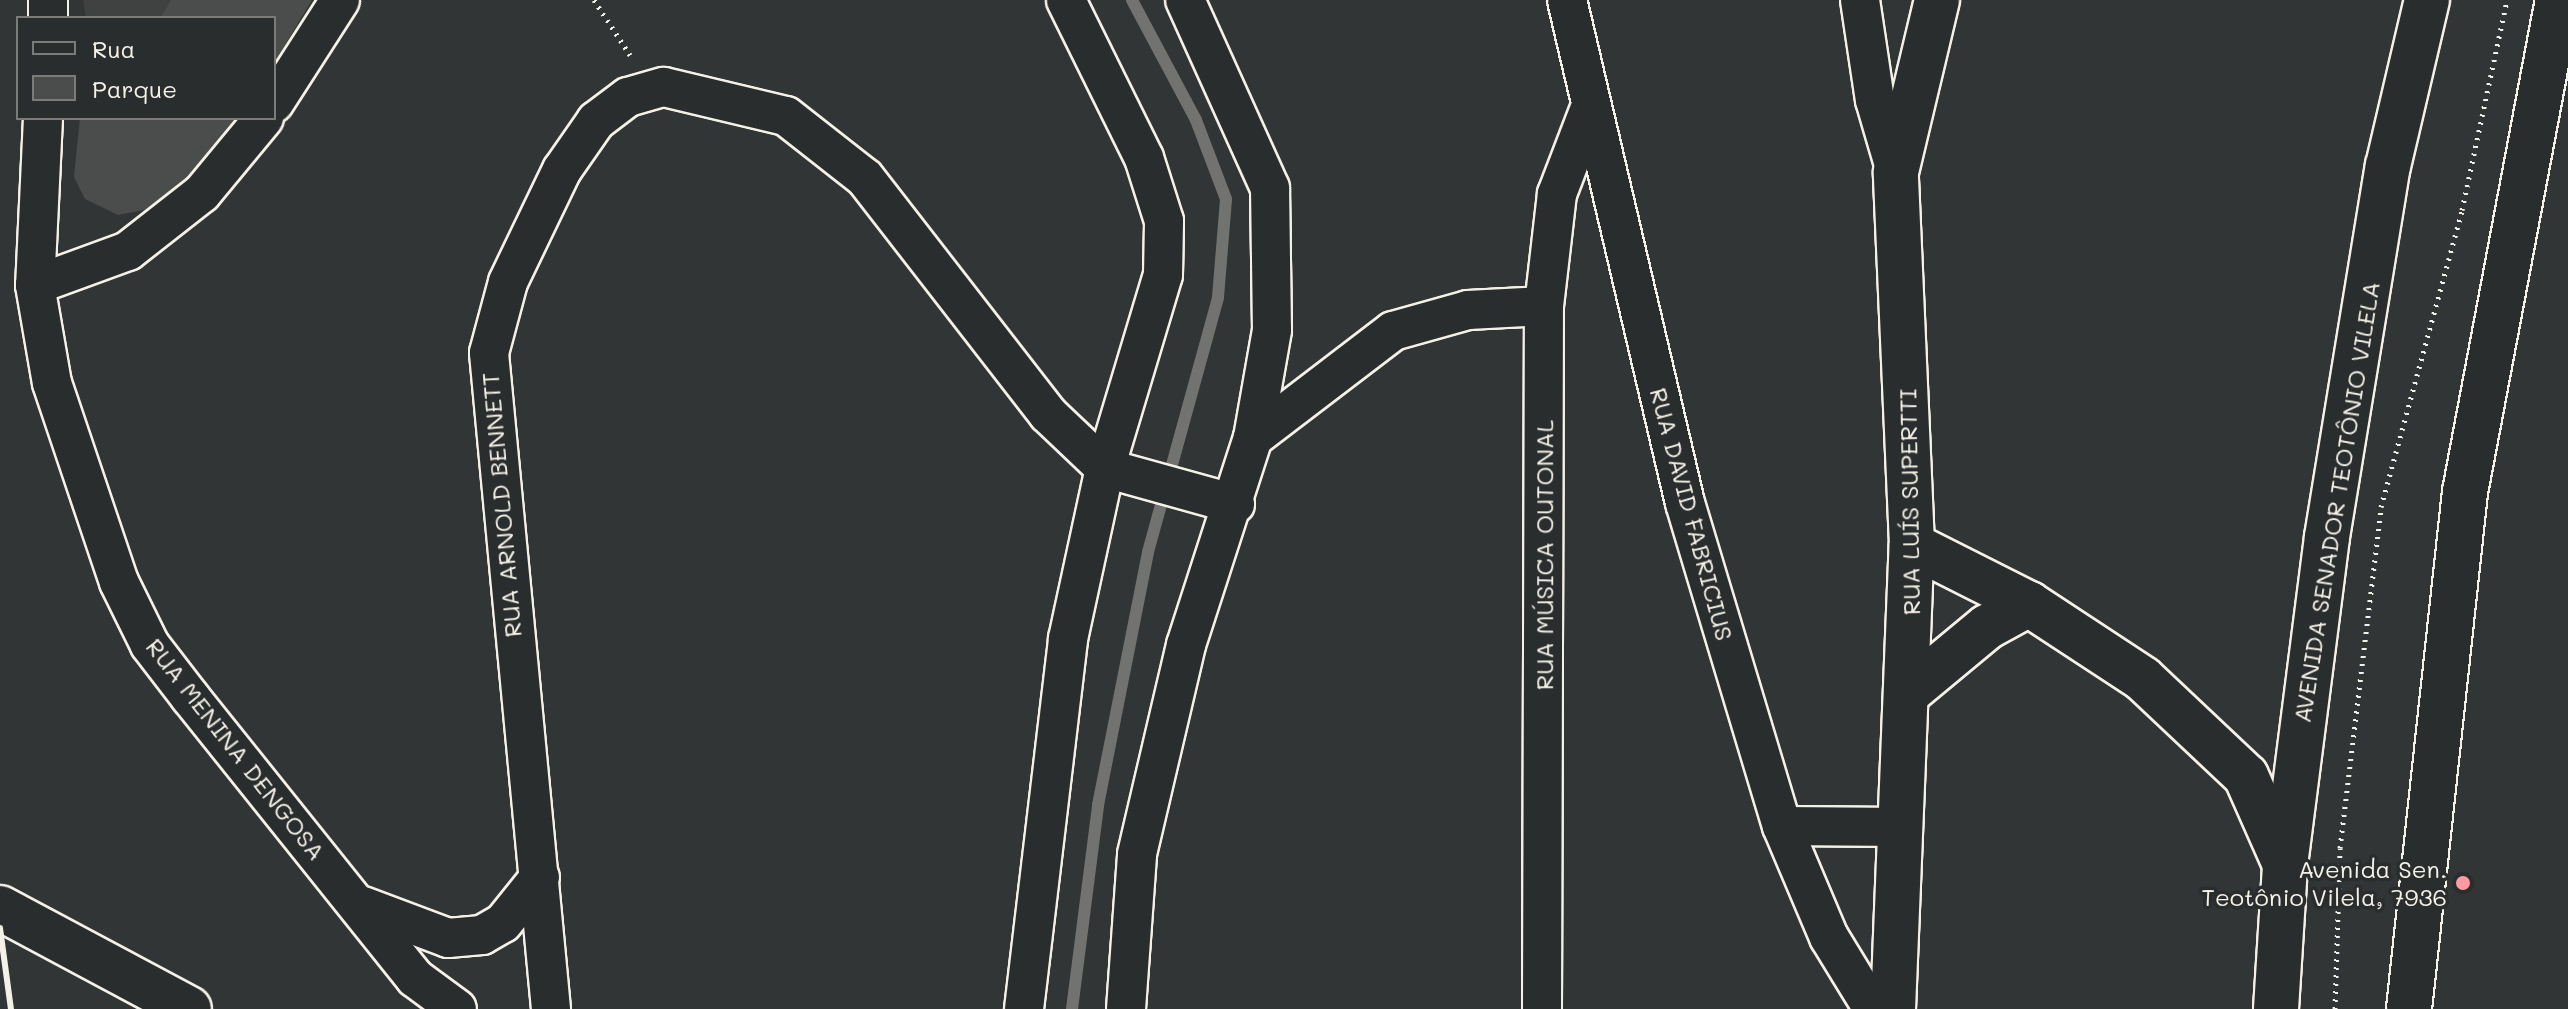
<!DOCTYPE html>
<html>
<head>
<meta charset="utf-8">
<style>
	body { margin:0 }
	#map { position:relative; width:2568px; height:1009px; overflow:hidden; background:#323535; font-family:Mali,sans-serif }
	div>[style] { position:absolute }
	.built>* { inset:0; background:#404242 }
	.green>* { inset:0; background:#4b4d4c }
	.stream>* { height:12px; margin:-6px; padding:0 6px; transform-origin:6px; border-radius:6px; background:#727370 }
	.path>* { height:5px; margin-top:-2.5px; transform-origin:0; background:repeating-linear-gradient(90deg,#f4f1e8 0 2px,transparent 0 8px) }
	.roads { filter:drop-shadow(2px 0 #f4f1e8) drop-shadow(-2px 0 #f4f1e8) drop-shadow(0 2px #f4f1e8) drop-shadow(0 -2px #f4f1e8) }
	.street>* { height:38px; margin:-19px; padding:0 19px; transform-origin:19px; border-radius:19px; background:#2a2d2e }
	.secondary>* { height:44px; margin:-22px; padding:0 22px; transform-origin:22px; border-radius:22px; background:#2a2d2e }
	.primary>* { height:44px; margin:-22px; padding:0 22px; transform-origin:22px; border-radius:22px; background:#2a2d2e }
	.rail>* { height:6px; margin:-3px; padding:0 3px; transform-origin:3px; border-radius:3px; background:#f4f1e8 }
	.dots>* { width:22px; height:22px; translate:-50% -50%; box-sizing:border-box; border:4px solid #2a2d2e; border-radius:50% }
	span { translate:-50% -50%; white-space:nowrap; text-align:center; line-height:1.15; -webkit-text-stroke:7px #2a2d2e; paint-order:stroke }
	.street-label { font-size:24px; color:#f4f1e8 }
	.poi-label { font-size:24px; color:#f4f1e8 }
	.right { translate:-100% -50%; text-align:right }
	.legend { position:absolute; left:16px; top:16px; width:260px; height:104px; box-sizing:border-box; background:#2a2d2e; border:2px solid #7b7b78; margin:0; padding:10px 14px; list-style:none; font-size:24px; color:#f4f1e8 }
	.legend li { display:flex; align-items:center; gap:16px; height:40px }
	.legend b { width:40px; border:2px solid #7b7b78 }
</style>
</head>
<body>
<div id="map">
	<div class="built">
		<div style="clip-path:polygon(83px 0,171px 0,160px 18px,86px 18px)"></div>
	</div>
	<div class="green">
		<div style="clip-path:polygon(171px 0,312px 0,274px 63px,274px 18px,160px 18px)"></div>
		<div style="clip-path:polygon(80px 118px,238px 118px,185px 183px,144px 210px,118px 215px,85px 199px,74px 177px)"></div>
	</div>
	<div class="stream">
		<div style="left:1072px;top:1009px;width:206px;rotate:-82.7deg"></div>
		<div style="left:1098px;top:805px;width:258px;rotate:-78.8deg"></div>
		<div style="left:1148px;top:552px;width:264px;rotate:-74.6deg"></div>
		<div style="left:1218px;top:297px;width:98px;rotate:-85.3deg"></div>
		<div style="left:1226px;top:199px;width:85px;rotate:-110.8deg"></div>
		<div style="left:1196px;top:120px;width:136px;rotate:-118.1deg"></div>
	</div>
	<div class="path">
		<div style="left:594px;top:0;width:66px;rotate:56.8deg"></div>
		<div style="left:2335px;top:1009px;width:161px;rotate:-88.2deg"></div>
		<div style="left:2340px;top:848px;width:343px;rotate:-83.1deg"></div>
		<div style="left:2381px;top:507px;width:308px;rotate:-74.7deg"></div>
		<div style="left:2462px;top:210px;width:215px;rotate:-77.9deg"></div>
	</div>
	<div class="roads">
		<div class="street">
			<div style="left:48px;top:0;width:18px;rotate:90deg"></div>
			<div style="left:1567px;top:0;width:517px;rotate:76.8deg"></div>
			<div style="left:1685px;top:503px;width:337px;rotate:73.3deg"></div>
			<div style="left:1782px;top:826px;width:121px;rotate:67.1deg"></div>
			<div style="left:1829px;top:937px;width:84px;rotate:58.6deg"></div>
			<div style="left:1860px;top:0;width:101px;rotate:81.5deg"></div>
			<div style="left:1875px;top:100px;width:75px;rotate:73.7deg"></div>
			<div style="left:274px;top:103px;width:122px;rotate:-57.3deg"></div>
			<div style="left:43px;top:118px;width:167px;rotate:92.7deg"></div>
			<div style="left:35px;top:285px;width:99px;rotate:80.2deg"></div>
			<div style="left:52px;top:383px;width:210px;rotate:71.4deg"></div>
			<div style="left:119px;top:582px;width:70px;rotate:63.8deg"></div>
			<div style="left:150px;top:645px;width:66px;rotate:52.4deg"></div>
			<div style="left:190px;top:697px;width:360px;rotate:51.3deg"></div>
			<div style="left:415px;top:978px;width:52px;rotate:36.4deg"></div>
			<div style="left:35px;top:285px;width:99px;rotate:-20.1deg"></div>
			<div style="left:128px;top:251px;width:94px;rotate:-38.1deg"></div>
			<div style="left:202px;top:193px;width:97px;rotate:-50.4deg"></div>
			<div style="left:1253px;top:438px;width:176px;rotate:-37.4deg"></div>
			<div style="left:1393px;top:331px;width:78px;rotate:-15.6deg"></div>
			<div style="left:1468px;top:310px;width:76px;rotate:-3deg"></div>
			<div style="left:1782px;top:826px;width:121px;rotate:0.5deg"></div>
			<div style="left:363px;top:906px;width:91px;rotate:20.6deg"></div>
			<div style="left:448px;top:938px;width:34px;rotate:-5deg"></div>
			<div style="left:482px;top:935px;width:24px;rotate:-30deg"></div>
			<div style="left:503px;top:923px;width:59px;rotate:-51.2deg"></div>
			<div style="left:551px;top:1009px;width:659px;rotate:-95.4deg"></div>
			<div style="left:489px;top:353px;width:73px;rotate:-75deg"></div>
			<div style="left:508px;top:282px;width:124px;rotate:-64.3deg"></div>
			<div style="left:562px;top:170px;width:60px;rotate:-55.2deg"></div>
			<div style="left:596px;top:121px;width:40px;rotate:-37deg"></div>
			<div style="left:628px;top:97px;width:37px;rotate:-16deg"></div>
			<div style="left:664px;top:87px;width:125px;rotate:13.4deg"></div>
			<div style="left:786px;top:116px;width:100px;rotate:38.1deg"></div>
			<div style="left:865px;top:178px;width:299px;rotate:52.2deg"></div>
			<div style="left:1048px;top:414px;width:79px;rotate:43.5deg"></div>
			<div style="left:1105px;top:468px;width:135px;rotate:15.5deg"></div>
			<div style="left:1024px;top:1009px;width:373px;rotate:-83.2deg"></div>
			<div style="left:1068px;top:639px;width:175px;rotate:-77.8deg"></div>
			<div style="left:1105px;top:468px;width:202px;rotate:-73.3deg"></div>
			<div style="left:1163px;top:275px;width:54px;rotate:-88.9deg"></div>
			<div style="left:1164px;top:221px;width:66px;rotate:-107.6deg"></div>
			<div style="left:1144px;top:158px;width:176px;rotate:-116.3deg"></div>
			<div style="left:1126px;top:1009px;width:155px;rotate:-85.9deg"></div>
			<div style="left:1137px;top:854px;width:215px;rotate:-76.8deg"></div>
			<div style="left:1186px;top:645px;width:218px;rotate:-72.1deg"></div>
			<div style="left:1253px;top:438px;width:110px;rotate:-80deg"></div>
			<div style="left:1272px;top:330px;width:142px;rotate:-90.8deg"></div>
			<div style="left:1270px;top:188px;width:206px;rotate:-114.3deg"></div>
			<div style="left:1542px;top:1009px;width:703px;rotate:-89.84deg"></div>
			<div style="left:1544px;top:306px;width:113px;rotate:-83.4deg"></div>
			<div style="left:1557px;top:194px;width:92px;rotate:-69deg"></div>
		</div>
		<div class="secondary">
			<div style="left:0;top:908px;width:214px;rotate:28.1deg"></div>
			<div style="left:1893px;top:1009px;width:464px;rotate:-87.7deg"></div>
			<div style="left:1912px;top:545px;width:373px;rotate:-92.5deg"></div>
			<div style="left:1896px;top:172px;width:177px;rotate:-76.6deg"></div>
		</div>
		<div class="primary">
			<div style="left:1912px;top:545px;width:131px;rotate:26.8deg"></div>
			<div style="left:2029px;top:604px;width:136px;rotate:33.3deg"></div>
			<div style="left:2143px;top:679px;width:141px;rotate:43.3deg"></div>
			<div style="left:2246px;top:776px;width:92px;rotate:66.2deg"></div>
			<div style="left:1911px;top:690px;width:99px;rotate:-39.7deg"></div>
			<div style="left:1987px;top:627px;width:48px;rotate:-28.7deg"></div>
			<div style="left:2276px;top:1009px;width:144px;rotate:-86.4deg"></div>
			<div style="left:2285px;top:865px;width:331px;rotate:-82.7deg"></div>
			<div style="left:2327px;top:537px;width:376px;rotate:-80.7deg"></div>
			<div style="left:2388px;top:166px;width:171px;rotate:-76.8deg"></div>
			<div style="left:2409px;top:1009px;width:520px;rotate:-83.82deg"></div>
			<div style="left:2465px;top:492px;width:501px;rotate:-79.3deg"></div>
		</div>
	</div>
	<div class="rail">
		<div style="left:0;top:928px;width:82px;rotate:82.3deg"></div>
	</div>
	<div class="dots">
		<div style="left:2463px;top:883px;background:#ff9aa2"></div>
	</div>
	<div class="street-label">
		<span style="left:1909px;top:502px;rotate:-91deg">RUA LUÍS SUPERTTI</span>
		<span style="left:2336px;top:502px;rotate:-81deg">AVENIDA SENADOR TEOTÔNIO VILELA</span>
		<span style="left:501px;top:505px;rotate:-95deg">RUA ARNOLD BENNETT</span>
		<span style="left:1692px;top:514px;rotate:75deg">RUA DAVID FABRICIUS</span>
		<span style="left:1544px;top:555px;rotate:-90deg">RUA MÚSICA OUTONAL</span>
		<span style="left:236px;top:749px;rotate:52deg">RUA MENINA DENGOSA</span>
	</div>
	<div class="poi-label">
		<span class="right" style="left:2447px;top:883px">Avenida Sen.<br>Teotônio Vilela, 7936</span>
	</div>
	<ul class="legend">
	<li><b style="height:10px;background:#2a2d2e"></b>Rua</li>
	<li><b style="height:22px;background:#4b4d4c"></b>Parque</li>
	</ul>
</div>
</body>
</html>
